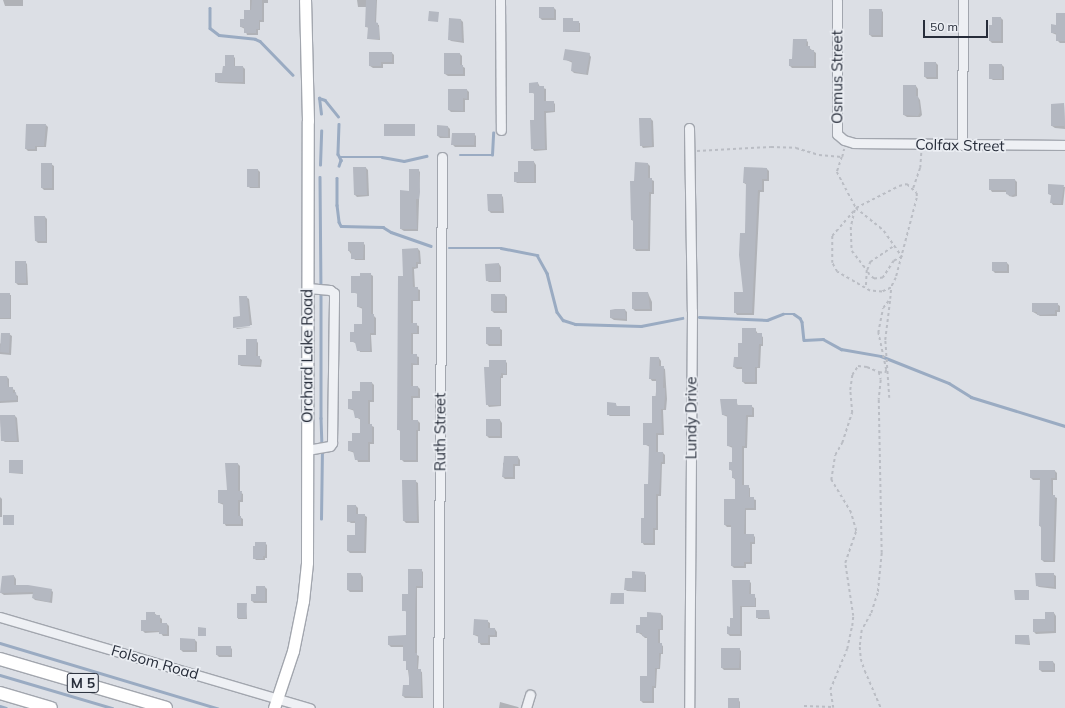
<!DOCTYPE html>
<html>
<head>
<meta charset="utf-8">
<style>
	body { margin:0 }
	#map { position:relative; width:1065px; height:708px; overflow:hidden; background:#dcdfe5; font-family:Mulish,sans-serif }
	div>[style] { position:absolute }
	.shadow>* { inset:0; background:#0003 }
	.stream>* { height:2.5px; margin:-1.25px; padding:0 1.25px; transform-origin:1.25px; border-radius:1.25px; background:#9aabc2 }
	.building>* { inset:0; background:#b4b8c1 }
	.path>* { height:1.5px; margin-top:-0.75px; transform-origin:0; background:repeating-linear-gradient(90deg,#babdc4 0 3px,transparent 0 6px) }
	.roads { filter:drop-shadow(1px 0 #a2a6ae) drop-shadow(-1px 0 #a2a6ae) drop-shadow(0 1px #a2a6ae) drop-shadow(0 -1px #a2a6ae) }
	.minor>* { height:9px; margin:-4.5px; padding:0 4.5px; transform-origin:4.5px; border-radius:4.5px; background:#eef0f4 }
	.major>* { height:11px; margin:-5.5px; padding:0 5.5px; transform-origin:5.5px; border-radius:5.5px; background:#fff }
	.highway>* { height:12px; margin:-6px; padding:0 6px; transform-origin:6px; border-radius:6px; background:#fff }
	span { translate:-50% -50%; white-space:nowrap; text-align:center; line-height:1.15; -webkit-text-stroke:3.5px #ebeef3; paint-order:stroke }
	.shield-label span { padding:1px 3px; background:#ebeef3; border:1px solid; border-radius:3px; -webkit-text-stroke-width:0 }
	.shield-label { font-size:14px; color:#272d3a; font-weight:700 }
	.street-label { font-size:15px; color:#272d3a }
	.scale { position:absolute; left:923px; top:20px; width:65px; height:18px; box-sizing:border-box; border:2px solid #272d3a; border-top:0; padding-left:5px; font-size:12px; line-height:14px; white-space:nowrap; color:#272d3a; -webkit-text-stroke:3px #ebeef3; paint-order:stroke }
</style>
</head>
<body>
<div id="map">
	<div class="shadow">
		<div style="clip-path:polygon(3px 0,23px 0,23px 6px,5px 6px)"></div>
		<div style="clip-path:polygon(250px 0,268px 0,268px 3px,264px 3px,264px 22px,260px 22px,260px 30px,258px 30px,258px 35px,247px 35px,245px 29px,241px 27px,250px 11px)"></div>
		<div style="clip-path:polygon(357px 0,377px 0,376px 24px,379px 25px,380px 40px,368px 39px,369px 28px,366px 27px,366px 7px,358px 7px)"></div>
		<div style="clip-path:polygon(554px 8px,556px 10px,556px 20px,542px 20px,540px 18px)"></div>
		<div style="clip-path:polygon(881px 10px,883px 12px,883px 37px,872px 37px,870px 35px)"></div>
		<div style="clip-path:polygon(1065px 14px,1065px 43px,1060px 43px,1057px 40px,1057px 35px,1052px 33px)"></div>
		<div style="clip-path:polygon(1001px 18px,1003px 20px,1003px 43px,992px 43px,990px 41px,993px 26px)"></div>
		<div style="clip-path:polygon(572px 19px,573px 22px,580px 23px,580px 32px,565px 32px)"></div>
		<div style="clip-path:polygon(461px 20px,463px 22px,464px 43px,451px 41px,449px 39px)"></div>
		<div style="clip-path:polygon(806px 40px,808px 42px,808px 47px,816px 53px,816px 68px,792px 68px,790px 66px)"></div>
		<div style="clip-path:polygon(392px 53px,394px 55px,394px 64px,383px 64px,383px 68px,373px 68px,370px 66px)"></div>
		<div style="clip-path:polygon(445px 54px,460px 54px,462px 56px,462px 66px,465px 68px,465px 76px,448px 76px,445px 74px)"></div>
		<div style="clip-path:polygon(589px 54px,591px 57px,588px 75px,574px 73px,572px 71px,573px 63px,564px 59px)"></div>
		<div style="clip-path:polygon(233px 56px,235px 58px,235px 67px,243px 67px,245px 69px,245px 84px,218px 83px,216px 81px,223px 74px)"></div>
		<div style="clip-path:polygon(936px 63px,938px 65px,938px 79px,927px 79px,925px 77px)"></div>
		<div style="clip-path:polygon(1002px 65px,1004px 67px,1004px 80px,993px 80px,990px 78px)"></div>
		<div style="clip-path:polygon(538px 83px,540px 87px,546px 89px,546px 102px,553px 102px,555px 104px,555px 112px,546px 113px,547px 150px,534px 151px,532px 148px,535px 121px,535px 94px,530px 92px)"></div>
		<div style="clip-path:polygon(916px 86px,918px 89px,918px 97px,920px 100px,922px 115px,920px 117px,907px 117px,904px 115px)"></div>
		<div style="clip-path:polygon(467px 90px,469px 92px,469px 100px,465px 100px,465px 112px,451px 112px,449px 110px)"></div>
		<div style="clip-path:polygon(1064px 104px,1065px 129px,1055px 128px,1052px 126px)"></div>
		<div style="clip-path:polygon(651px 119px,653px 121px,654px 147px,643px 148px,641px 145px)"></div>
		<div style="clip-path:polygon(46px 125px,48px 127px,46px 147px,37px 147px,37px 151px,28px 151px,26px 149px)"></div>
		<div style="clip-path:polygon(438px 126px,448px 127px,450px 129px,450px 138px,440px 138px,438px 136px)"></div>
		<div style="clip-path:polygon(474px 134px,476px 136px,476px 147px,455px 147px,452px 144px)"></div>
		<div style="clip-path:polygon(519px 162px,534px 162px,536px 165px,536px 183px,517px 183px,515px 181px,519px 173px)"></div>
		<div style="clip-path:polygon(51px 164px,54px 166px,54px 190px,44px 190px,42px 188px)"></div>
		<div style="clip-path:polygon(648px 164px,650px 166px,650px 179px,654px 181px,654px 194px,651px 194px,650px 251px,636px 251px,634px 248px,634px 222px,632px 220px,635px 182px)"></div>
		<div style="clip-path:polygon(366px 168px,368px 170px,369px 196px,357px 197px,355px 195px)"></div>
		<div style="clip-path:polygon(767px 169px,769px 171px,769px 181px,764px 181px,764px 192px,760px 192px,754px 315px,737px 315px,735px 312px,744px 293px,747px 185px,744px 183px)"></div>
		<div style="clip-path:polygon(258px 170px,260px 172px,260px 188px,250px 188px,248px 186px)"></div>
		<div style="clip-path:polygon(418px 170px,420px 172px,418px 231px,404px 231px,401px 229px,410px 192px)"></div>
		<div style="clip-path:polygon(1015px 180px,1017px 182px,1017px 196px,1013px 197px,1009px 196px,1007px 192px,992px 192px,990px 189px)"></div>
		<div style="clip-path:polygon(1049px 185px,1065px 187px,1063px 205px,1053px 205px,1051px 202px,1052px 196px,1049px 194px)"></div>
		<div style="clip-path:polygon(501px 195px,503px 197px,504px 213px,491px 213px,489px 211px)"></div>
		<div style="clip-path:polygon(45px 217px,47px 219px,47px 243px,38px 243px,36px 241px)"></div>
		<div style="clip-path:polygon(363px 243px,365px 245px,365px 260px,355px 260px,349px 251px)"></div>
		<div style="clip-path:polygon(418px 249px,420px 251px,421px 264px,418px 264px,418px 268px,414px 269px,415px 288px,420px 290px,420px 301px,413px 301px,413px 324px,419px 326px,419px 334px,413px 334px,413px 355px,419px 357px,419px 365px,413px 365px,413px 387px,418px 387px,420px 389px,420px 398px,413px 398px,413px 421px,418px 421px,420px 423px,420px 431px,418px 431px,418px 462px,404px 462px,401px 459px,400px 431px,398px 429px,404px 277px)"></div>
		<div style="clip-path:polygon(25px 262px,27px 264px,28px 285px,18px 285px,16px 283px)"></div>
		<div style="clip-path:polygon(993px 263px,1007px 263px,1009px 265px,1009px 273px,995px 273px,993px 271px)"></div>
		<div style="clip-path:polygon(499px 264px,501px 267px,501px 282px,489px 282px,486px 280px)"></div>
		<div style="clip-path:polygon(370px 274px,373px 276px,373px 315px,376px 318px,376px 335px,371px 335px,372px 352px,360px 352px,357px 344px,351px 341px,363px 325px,363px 309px,358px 307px,358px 294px,352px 292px,361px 277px)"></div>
		<div style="clip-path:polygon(633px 293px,648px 293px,652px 302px,652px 311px,635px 311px,633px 309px)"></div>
		<div style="clip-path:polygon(0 294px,11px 295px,11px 319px,0 319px)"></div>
		<div style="clip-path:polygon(505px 295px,507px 297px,507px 313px,494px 313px,492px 311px)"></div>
		<div style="clip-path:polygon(246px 297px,249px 299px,252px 325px,235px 326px,241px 317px)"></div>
		<div style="clip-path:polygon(1057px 304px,1060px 306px,1060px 312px,1057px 312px,1057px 316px,1040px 316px,1033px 312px)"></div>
		<div style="clip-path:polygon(625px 310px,627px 312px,627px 321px,614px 320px,611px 318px)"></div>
		<div style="clip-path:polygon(252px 327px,237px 329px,236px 328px)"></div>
		<div style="clip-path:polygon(499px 328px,502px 330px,502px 346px,489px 346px,487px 344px)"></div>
		<div style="clip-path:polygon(755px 329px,758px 334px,763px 337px,763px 346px,761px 346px,760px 368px,757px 368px,757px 384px,745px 384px,743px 382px,743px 369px,737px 369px,734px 367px,743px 344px)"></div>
		<div style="clip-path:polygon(9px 334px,12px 336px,11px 355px,0 354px,0 344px)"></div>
		<div style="clip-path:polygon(256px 340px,258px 343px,258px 357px,262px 360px,261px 367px,241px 366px,239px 364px,247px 356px)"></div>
		<div style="clip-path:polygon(659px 358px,661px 361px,661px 367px,665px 369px,667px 399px,666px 410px,663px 410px,664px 435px,658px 435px,658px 453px,663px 453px,665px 455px,665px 464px,662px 464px,661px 496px,658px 496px,658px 530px,655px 530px,655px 545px,644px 545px,642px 542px,649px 485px,650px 447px,644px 444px,653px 424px,657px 381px,652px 381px,650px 378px)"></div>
		<div style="clip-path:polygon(505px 361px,507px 363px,507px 375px,503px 375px,503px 378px,501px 378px,501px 406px,489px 407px,487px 404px,490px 368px)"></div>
		<div style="clip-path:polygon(0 377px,7px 377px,9px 379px,9px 388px,15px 390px,15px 394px,18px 396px,18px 402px,0 403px)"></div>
		<div style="clip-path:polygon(372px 383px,374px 385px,374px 402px,370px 402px,370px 425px,374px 427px,374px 444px,370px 444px,370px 462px,358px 462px,355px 453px,349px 451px,361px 434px,361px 420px,356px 417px,355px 411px,349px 409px,353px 400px)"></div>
		<div style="clip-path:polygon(736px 400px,738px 406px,751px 406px,754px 408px,754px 417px,748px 417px,747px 448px,744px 448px,744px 486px,750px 488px,750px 498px,756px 500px,756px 510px,746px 510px,746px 535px,753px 535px,755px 537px,755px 544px,752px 544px,752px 564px,746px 564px,746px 568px,734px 568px,732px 566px,732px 527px,727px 527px,725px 525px,736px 500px,736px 480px,733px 478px,733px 472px,730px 469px,733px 463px,733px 448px,728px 446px,728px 417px,723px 415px)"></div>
		<div style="clip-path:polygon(616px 404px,617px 407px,630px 408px,630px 416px,609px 416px)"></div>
		<div style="clip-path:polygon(0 416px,15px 416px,17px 418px,19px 442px,5px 442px,2px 440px)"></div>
		<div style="clip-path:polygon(487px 420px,500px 420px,502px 423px,502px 438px,489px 438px,487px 436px)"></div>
		<div style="clip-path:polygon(518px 457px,520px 460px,520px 466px,515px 466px,515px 479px,505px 479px,503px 477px,503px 463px)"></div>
		<div style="clip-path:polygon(10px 461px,23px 461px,23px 474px,10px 473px)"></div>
		<div style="clip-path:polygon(238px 464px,240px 466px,240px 492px,243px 494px,243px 502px,240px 502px,240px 517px,243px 519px,243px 526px,226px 526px,224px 523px,224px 505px,219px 503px,228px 491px)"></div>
		<div style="clip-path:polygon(1055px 471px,1057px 473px,1057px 480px,1053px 480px,1053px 496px,1057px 498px,1055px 562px,1044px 562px,1042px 560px,1042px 529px,1040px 526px,1041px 480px,1033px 480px,1031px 478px)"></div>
		<div style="clip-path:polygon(415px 481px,418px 483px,419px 523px,406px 523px,404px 521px)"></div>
		<div style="clip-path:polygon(0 497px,2px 499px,2px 517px,0 517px)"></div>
		<div style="clip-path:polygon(356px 506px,358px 508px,358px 515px,364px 515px,367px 517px,366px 553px,350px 553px,348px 551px,356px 536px,356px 523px,351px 523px,348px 521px)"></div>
		<div style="clip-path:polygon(265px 543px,267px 545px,267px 558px,265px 558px,265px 560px,256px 560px,254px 558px,256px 547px)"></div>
		<div style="clip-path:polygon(421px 570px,423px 572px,423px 588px,417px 588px,417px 655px,419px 656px,418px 670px,422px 672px,423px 698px,405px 698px,403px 696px,410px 686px,407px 662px,404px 660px,404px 647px,391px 647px,389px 645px,407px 636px,407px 612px,403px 610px)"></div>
		<div style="clip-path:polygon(644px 573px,646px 575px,646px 592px,627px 591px,625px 589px,633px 579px)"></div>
		<div style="clip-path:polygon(361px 574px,363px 577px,363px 592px,350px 592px,348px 590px)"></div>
		<div style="clip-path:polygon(1053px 574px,1056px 576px,1056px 589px,1039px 587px,1036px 585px)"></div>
		<div style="clip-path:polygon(14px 576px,16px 579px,16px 586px,51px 590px,53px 592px,52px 603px,35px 600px,33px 598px,34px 594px,4px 595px,1px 593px)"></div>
		<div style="clip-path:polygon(749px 581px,751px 583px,751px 595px,756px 598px,756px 607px,742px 607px,742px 636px,730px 636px,728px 634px)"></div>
		<div style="clip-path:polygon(265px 587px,267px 589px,267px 603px,254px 603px,252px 601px)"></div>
		<div style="clip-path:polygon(246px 604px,247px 619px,238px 619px,238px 618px)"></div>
		<div style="clip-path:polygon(757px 611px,769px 611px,770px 619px,758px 619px)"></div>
		<div style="clip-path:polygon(154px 613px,162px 619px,162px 624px,167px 624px,169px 626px,169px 636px,163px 636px,160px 632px,145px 633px,142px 630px)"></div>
		<div style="clip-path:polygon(648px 613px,661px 614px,663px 616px,663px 630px,660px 630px,660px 644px,663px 646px,663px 654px,661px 654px,660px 669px,657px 669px,656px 688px,654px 688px,654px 703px,643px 703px,641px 701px,648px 677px,648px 638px,645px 638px,642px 635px,637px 632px,648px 618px)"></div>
		<div style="clip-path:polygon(1054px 613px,1056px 616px,1056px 633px,1036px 634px,1034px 632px)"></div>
		<div style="clip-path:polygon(487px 621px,490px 623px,490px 629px,495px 629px,497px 632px,497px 637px,490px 637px,490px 645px,481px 645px,479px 642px,479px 637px,474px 635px)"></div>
		<div style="clip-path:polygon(1029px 636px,1030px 645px,1016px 644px)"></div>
		<div style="clip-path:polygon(195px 640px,197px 642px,197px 652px,183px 652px,181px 650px)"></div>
		<div style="clip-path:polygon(230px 647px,232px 649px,232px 657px,219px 657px,217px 655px)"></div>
		<div style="clip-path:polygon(739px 649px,741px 651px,741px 670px,724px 670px,722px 668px)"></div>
		<div style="clip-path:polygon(1053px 662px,1055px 664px,1055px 672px,1042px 672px,1040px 670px)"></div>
		<div style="clip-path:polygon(738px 699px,740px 702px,740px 708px,729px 708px)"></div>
		<div style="clip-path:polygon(500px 702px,518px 707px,519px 708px,499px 708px)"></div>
	</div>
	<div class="stream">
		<div style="left:210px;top:8px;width:20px;rotate:90deg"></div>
		<div style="left:210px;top:28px;width:11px;rotate:38deg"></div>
		<div style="left:219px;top:35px;width:36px;rotate:6deg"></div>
		<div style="left:255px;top:39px;width:5px;rotate:22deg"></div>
		<div style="left:260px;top:41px;width:47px;rotate:45.9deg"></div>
		<div style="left:321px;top:114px;width:16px;rotate:-97deg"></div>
		<div style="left:319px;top:98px;width:6px;rotate:18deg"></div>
		<div style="left:325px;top:100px;width:21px;rotate:51deg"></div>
		<div style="left:339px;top:124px;width:30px;rotate:92deg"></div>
		<div style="left:338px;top:154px;width:7px;rotate:63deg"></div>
		<div style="left:341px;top:160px;width:6px;rotate:108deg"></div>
		<div style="left:460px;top:155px;width:32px"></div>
		<div style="left:492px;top:155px;width:22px;rotate:-87deg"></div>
		<div style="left:340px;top:157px;width:42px"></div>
		<div style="left:382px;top:157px;width:22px;rotate:10deg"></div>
		<div style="left:404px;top:161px;width:23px;rotate:-13deg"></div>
		<div style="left:320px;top:165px;width:34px;rotate:-88deg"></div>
		<div style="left:320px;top:177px;width:110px;rotate:89.5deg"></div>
		<div style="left:337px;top:178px;width:27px;rotate:90deg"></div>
		<div style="left:337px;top:205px;width:17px;rotate:83deg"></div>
		<div style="left:339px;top:222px;width:4px;rotate:63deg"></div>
		<div style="left:341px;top:226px;width:42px;rotate:1.4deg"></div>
		<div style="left:383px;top:227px;width:9px;rotate:32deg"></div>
		<div style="left:391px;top:232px;width:42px;rotate:19.3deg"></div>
		<div style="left:449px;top:248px;width:52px"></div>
		<div style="left:501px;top:248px;width:37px;rotate:11deg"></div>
		<div style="left:537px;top:255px;width:21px;rotate:61deg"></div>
		<div style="left:547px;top:273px;width:40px;rotate:75.6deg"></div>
		<div style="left:557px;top:312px;width:10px;rotate:53deg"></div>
		<div style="left:563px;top:320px;width:13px;rotate:18deg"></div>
		<div style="left:575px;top:324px;width:66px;rotate:1.7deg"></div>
		<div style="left:641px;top:326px;width:42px;rotate:-11deg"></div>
		<div style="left:321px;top:292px;width:126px;rotate:90deg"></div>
		<div style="left:321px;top:418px;width:27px;rotate:88deg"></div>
		<div style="left:699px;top:317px;width:68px;rotate:2.5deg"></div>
		<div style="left:767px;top:320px;width:17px;rotate:-21deg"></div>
		<div style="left:783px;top:314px;width:11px"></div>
		<div style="left:794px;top:314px;width:7px;rotate:34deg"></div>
		<div style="left:800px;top:318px;width:4px;rotate:63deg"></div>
		<div style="left:802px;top:322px;width:18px;rotate:84deg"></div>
		<div style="left:804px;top:340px;width:19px;rotate:-3deg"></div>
		<div style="left:823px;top:339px;width:21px;rotate:29deg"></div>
		<div style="left:841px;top:349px;width:41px;rotate:9.9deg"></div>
		<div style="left:881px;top:356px;width:73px;rotate:21.7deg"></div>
		<div style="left:949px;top:383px;width:26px;rotate:32deg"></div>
		<div style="left:971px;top:397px;width:98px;rotate:17.1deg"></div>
		<div style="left:321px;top:519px;width:69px;rotate:-89.2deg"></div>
		<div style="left:0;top:643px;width:227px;rotate:16.7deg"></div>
		<div style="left:0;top:675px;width:117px;rotate:16.4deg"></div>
		<div style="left:0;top:706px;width:6px;rotate:18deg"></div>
	</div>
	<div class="building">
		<div style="clip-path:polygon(252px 0,262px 0,262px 20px,259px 20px,259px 29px,256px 29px,256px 33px,244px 33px,244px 27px,240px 27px,240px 19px,244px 19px,244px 10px,251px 10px)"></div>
		<div style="clip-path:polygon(366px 0,376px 0,375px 22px,378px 23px,378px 27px,379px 27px,379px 39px,367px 39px,368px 27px,365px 27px)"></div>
		<div style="clip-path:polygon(539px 7px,554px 7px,554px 18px,539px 18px)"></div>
		<div style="clip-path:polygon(869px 9px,882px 9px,881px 35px,869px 35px)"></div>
		<div style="clip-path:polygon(429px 11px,439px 12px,438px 22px,428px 21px)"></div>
		<div style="clip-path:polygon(1056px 13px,1065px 13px,1065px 41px,1056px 41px,1056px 33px,1051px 33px,1051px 24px,1056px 25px)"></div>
		<div style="clip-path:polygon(992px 17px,1001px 17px,1001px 41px,989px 41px,989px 25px,992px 25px)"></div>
		<div style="clip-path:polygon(449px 18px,461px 19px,462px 41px,448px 40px)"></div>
		<div style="clip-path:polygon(563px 18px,573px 18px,573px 21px,579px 21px,579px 31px,563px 32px)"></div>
		<div style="clip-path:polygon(793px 39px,807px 39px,806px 46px,810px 46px,810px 50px,814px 50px,814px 66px,789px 66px,789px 59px,792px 59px)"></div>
		<div style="clip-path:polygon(565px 49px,590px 53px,586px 74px,571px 71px,572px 61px,563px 60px)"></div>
		<div style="clip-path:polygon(369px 52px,392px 52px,392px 62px,381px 62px,381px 66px,369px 66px)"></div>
		<div style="clip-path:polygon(444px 53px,460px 53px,460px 65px,463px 65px,463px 74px,444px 74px)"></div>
		<div style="clip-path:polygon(225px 55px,234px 55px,234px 66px,243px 66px,243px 82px,215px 82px,215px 73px,222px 73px,223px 66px,225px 66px)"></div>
		<div style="clip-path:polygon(924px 62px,936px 62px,936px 77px,924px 77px)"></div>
		<div style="clip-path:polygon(989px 64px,1002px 64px,1002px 79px,989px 79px)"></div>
		<div style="clip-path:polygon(538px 82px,538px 86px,544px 86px,544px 101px,554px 101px,554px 111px,544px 111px,545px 149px,531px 149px,530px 120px,534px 120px,534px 93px,529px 93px,529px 83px)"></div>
		<div style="clip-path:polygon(903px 85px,916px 85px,916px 96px,918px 96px,920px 112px,918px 116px,903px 115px)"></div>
		<div style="clip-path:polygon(448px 89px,467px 89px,467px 99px,463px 98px,463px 111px,448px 110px)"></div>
		<div style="clip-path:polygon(1064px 103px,1065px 126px,1051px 126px,1051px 104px)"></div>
		<div style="clip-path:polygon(639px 118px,651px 118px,652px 146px,640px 146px)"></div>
		<div style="clip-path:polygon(26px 124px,46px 124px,44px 146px,35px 146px,35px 149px,25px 149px)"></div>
		<div style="clip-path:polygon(384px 124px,415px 124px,415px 136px,384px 136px)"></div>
		<div style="clip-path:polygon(437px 125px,448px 126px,448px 137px,437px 136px)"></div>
		<div style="clip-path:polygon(452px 133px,475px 133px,474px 145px,451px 145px)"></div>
		<div style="clip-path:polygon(518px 161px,534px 161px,534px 182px,514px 182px,514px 172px,518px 172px)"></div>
		<div style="clip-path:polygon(635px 162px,648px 163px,648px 178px,652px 178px,652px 192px,649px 192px,648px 249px,633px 249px,633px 220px,631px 220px,630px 181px,634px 181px)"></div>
		<div style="clip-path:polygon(41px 163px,52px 163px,52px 188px,41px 188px)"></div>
		<div style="clip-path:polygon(353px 167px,366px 167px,367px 195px,354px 195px)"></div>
		<div style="clip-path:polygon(744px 167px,767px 168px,767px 179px,762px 179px,762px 190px,758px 190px,752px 313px,734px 313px,734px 292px,743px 292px,739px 255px,740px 233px,745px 233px,746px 183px,743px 183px)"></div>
		<div style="clip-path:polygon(247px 169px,258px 169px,258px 187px,247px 187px)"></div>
		<div style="clip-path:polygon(409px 169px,419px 169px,420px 192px,419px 199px,416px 199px,417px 229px,400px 229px,400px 190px,409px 191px)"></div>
		<div style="clip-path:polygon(989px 179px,1015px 179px,1015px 194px,1011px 196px,1006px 194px,1006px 190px,989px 190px)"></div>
		<div style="clip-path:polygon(1048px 184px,1064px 185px,1061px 204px,1050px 203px,1051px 195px,1048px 194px)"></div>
		<div style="clip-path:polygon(487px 194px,502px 194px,502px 211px,488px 211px)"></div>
		<div style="clip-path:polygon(34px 216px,45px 216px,46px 241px,35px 241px)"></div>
		<div style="clip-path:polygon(348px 242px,364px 242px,363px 259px,351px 259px,351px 251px,348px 251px)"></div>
		<div style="clip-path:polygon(418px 248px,419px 262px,416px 262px,416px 267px,412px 267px,413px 287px,418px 287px,418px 300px,411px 300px,411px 323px,417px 323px,417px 333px,411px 333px,411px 354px,417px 354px,417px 364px,411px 363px,411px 386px,418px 386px,418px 396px,411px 396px,411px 420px,418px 420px,418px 430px,416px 430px,416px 460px,400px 460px,400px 430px,397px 430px,398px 276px,403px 276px,402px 249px)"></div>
		<div style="clip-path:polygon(15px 261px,26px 261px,26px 283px,15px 283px)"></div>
		<div style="clip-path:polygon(992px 262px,1007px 262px,1007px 271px,992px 271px)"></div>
		<div style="clip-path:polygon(499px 263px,500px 281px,486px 281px,485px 264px)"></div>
		<div style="clip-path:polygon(360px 273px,371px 273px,371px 314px,374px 314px,374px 333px,370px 333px,370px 351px,357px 351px,355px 342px,350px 342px,350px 332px,354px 332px,354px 324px,362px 324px,362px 307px,357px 307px,357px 293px,351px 293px,351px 276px,360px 276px)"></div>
		<div style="clip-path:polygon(632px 292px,648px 292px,650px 309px,632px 309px)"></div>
		<div style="clip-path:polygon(0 293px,10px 293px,10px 318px,0 318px)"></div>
		<div style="clip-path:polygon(491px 294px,505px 294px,505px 311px,491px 311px)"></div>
		<div style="clip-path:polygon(239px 296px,247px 296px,250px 326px,233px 328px,233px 317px,240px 316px)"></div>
		<div style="clip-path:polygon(1032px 303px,1058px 303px,1058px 310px,1055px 310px,1055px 314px,1037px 315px,1037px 312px,1032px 312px)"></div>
		<div style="clip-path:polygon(615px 309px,625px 309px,626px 319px,610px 318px,610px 310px)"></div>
		<div style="clip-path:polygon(486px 327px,500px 327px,500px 344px,486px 344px)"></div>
		<div style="clip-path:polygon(742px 328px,756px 328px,756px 333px,762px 333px,762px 344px,759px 344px,758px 367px,755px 367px,755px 382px,742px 382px,742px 367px,733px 367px,734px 357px,738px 357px,738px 343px,742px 343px)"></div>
		<div style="clip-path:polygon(1px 333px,10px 333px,9px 353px,0 352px)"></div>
		<div style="clip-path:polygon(246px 339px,257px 339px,256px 356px,260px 356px,260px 365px,238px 365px,238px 355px,246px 355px)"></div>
		<div style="clip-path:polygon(650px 357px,659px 357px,659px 366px,664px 366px,663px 388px,665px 388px,665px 396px,664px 409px,661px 409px,662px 433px,656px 433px,656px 452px,663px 452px,663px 462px,661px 462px,659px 494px,656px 494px,656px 528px,653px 528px,653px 543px,641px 543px,641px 518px,644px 518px,644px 484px,648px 484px,649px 445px,643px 445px,643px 423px,652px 423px,652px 396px,656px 396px,656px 379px,649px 379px)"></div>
		<div style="clip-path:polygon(489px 360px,506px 360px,506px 374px,501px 373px,501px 376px,500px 376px,500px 405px,486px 405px,484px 367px,489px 367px)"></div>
		<div style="clip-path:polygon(0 376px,7px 376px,8px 387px,13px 387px,13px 393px,16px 392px,17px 400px,0 401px)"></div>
		<div style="clip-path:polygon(360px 382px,372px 382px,372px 400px,368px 400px,368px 424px,372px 424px,372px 442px,368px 442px,368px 460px,355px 460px,353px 451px,348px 451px,348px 441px,352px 441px,352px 433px,360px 433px,360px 418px,355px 418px,353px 409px,348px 409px,348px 399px,352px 399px,352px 391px,360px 391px)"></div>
		<div style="clip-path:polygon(720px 399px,737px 399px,737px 405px,752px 405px,752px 415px,746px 415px,745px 446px,742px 446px,742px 485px,749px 485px,749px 497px,754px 497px,754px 508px,745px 508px,744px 534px,754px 534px,754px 542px,750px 542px,750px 562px,744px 562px,744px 566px,731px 566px,731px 525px,724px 525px,724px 499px,735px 499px,735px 478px,732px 478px,732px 470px,729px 470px,729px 462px,732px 462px,732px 446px,727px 446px,727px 415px,722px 415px)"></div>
		<div style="clip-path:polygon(607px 402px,616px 403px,616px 406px,630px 406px,630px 415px,607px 415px)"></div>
		<div style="clip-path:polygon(0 415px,15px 415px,17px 441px,1px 441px)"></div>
		<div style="clip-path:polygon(486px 419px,500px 419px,500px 436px,486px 436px)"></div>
		<div style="clip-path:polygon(504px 456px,518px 456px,518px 464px,513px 464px,513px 477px,502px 477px)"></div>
		<div style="clip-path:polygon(9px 460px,23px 460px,23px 473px,9px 473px)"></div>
		<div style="clip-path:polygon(225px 463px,238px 463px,238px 491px,242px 491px,241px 500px,238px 500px,238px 516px,241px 516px,241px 524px,223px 524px,223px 503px,218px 503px,218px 490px,227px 490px)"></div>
		<div style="clip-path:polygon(1030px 470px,1055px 470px,1055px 478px,1051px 478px,1052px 495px,1055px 495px,1053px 561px,1041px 560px,1041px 526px,1039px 526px,1040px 478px,1030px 478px)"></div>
		<div style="clip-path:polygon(402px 480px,416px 480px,417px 521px,403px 521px)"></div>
		<div style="clip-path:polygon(347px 505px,356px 505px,356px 514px,365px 514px,364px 551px,347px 551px,347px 535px,355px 535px,355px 521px,347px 522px)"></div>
		<div style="clip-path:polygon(3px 515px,14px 515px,14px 525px,3px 525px)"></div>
		<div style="clip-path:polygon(255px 542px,266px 542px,265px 556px,263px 556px,263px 559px,253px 559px,253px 546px,255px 546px)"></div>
		<div style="clip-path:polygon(408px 569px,422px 569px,422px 586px,416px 586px,415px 610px,415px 653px,417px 653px,417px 669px,421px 669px,421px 697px,402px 696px,403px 685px,409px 685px,409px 670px,406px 670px,406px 661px,403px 661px,403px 645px,388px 645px,388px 636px,406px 635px,406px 611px,402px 611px,402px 594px,408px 594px)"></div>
		<div style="clip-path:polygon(632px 571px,645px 572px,644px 591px,624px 590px,625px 578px,632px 578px)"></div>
		<div style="clip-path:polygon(347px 573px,361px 573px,361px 590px,347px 590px)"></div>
		<div style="clip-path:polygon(1035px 573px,1054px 573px,1054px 587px,1036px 586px)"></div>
		<div style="clip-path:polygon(14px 575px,14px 585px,28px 585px,52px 589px,50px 601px,48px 602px,32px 598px,33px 592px,0 593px,2px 576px)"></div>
		<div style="clip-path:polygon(732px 580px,750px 580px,749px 594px,755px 594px,755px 606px,740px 606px,740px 634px,727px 634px,727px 626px,730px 627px,730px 618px,733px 618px)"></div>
		<div style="clip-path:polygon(256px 586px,265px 586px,265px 601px,251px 601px,251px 594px,256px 594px)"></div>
		<div style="clip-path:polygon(1014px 590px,1029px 590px,1029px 600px,1015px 600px)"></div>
		<div style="clip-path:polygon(611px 593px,624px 593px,624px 604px,610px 604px)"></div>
		<div style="clip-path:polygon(237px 603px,247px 603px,246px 618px,237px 618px)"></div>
		<div style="clip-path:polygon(756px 610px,769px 610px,769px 618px,756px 618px)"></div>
		<div style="clip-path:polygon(146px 612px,155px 612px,155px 615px,160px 615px,160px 623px,167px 623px,167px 634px,159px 634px,159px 631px,141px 631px,141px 620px,146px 620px)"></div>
		<div style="clip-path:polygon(647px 612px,661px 613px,661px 629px,658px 629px,658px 643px,662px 643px,662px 653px,659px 653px,659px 668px,655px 668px,655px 686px,652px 686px,652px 701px,640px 701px,640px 676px,647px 676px,647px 637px,642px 636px,642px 633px,636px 633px,636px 625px,640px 625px,640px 617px,647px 617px)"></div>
		<div style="clip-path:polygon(1045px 612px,1054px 612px,1054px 631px,1033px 632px,1033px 619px,1045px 619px)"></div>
		<div style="clip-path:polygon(474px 619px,488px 620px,488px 628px,495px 628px,495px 635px,488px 635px,488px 643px,478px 643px,478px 635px,473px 635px)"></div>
		<div style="clip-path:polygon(198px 627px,206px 628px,206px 636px,198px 636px)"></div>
		<div style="clip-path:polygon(1015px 635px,1029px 635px,1029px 644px,1015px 644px)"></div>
		<div style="clip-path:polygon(180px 638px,195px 639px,195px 650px,180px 650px)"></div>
		<div style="clip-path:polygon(216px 646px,231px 646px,231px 655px,216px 655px)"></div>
		<div style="clip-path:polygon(721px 648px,740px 648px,739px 668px,721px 668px)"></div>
		<div style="clip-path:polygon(1039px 661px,1053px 661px,1054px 670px,1039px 670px)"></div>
		<div style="clip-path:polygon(728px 698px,739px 698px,739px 708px,728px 708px)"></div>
	</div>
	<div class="path">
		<div style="left:697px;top:151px;width:74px;rotate:-3.1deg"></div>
		<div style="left:771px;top:147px;width:25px;rotate:2deg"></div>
		<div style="left:796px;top:148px;width:24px;rotate:17deg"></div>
		<div style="left:819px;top:155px;width:23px;rotate:5deg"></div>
		<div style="left:842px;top:157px;width:8px;rotate:-76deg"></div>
		<div style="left:842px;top:157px;width:16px;rotate:108deg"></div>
		<div style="left:837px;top:172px;width:41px;rotate:62.2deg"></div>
		<div style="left:856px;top:208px;width:36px;rotate:39deg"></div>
		<div style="left:884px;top:231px;width:32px;rotate:55deg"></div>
		<div style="left:902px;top:257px;width:9px;rotate:153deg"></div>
		<div style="left:894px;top:261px;width:20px;rotate:123deg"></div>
		<div style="left:883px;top:278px;width:9px;rotate:174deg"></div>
		<div style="left:874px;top:279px;width:6px;rotate:-141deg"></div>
		<div style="left:869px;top:275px;width:5px;rotate:-112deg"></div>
		<div style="left:867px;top:270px;width:9px;rotate:-69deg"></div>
		<div style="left:870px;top:262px;width:29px;rotate:-34deg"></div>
		<div style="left:907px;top:184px;width:13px;rotate:42deg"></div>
		<div style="left:917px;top:193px;width:5px;rotate:90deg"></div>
		<div style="left:917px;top:198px;width:83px;rotate:104.7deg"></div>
		<div style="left:896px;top:278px;width:11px;rotate:117deg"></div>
		<div style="left:891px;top:288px;width:10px;rotate:156deg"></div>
		<div style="left:882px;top:292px;width:12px;rotate:-175deg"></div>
		<div style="left:870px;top:291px;width:38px;rotate:-150deg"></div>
		<div style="left:837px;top:272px;width:10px;rotate:-119deg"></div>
		<div style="left:832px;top:263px;width:27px;rotate:-90deg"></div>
		<div style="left:832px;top:236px;width:37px;rotate:-49deg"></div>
		<div style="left:856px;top:208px;width:48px;rotate:-27.1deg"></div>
		<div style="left:899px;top:186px;width:8px;rotate:-14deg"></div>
		<div style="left:913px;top:188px;width:21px;rotate:-71deg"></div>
		<div style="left:920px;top:168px;width:15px;rotate:-86deg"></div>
		<div style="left:855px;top:210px;width:17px;rotate:103deg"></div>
		<div style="left:851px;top:227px;width:24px;rotate:88deg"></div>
		<div style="left:852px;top:251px;width:24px;rotate:52deg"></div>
		<div style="left:867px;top:270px;width:18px;rotate:93deg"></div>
		<div style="left:879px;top:372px;width:6px;rotate:9deg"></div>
		<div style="left:885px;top:373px;width:3px;rotate:-72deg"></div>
		<div style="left:886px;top:370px;width:38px;rotate:-102deg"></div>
		<div style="left:878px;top:333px;width:25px;rotate:-79deg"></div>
		<div style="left:883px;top:308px;width:11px;rotate:-52deg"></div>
		<div style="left:890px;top:299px;width:11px;rotate:-85deg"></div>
		<div style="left:889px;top:398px;width:58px;rotate:-93.9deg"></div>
		<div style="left:885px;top:340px;width:41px;rotate:-83deg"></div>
		<div style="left:804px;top:706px;width:29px;rotate:2deg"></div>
		<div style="left:833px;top:708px;width:18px;rotate:-99deg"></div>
		<div style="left:830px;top:690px;width:44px;rotate:-67.5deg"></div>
		<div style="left:847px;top:649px;width:24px;rotate:-78deg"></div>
		<div style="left:852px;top:626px;width:10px;rotate:-84deg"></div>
		<div style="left:853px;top:616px;width:54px;rotate:-98.6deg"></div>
		<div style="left:845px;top:563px;width:34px;rotate:-71deg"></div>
		<div style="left:856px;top:531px;width:19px;rotate:-106deg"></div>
		<div style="left:851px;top:513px;width:39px;rotate:-121deg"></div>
		<div style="left:831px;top:480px;width:25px;rotate:-81deg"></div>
		<div style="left:835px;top:455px;width:14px;rotate:-60deg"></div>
		<div style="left:842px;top:443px;width:32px;rotate:-72deg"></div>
		<div style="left:852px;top:413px;width:23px;rotate:-95deg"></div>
		<div style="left:850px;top:390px;width:15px;rotate:-82deg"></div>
		<div style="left:852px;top:375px;width:11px;rotate:-56deg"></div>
		<div style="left:858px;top:366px;width:9px;rotate:6deg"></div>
		<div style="left:867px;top:367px;width:13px;rotate:23deg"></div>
		<div style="left:879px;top:372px;width:8px;rotate:76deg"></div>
		<div style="left:881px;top:380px;width:20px;rotate:96deg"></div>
		<div style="left:879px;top:400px;width:153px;rotate:88.9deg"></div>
		<div style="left:882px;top:553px;width:40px;rotate:95.7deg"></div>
		<div style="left:878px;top:593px;width:22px;rotate:108deg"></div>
		<div style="left:871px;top:614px;width:18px;rotate:119deg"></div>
		<div style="left:862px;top:630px;width:17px;rotate:97deg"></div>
		<div style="left:860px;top:647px;width:12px;rotate:85deg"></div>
		<div style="left:861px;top:659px;width:13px;rotate:72deg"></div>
		<div style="left:865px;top:671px;width:40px;rotate:66.6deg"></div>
	</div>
	<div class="roads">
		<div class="minor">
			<div style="left:500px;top:0;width:130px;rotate:89.6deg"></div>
			<div style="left:837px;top:0;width:134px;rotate:90deg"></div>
			<div style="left:837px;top:134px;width:9px;rotate:41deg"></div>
			<div style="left:844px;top:140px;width:10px;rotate:17deg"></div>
			<div style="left:854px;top:143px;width:211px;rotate:0.5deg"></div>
			<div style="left:689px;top:128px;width:183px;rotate:89.1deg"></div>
			<div style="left:692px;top:311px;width:397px;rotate:90.4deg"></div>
			<div style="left:962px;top:145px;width:145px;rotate:-89.6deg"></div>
			<div style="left:307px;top:450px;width:23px;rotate:-10deg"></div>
			<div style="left:330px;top:446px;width:4px;rotate:-56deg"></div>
			<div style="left:332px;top:443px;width:144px;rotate:-89.2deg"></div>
			<div style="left:334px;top:299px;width:6px;rotate:-90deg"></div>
			<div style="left:334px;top:293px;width:5px;rotate:-143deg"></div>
			<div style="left:330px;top:290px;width:22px;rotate:-175deg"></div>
			<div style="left:0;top:617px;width:323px;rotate:16.4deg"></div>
			<div style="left:438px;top:708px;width:551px;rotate:-89.58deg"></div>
			<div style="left:526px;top:708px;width:14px;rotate:-73deg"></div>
		</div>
		<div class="major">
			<div style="left:274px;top:708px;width:60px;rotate:-71.6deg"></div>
			<div style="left:293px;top:651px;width:51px;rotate:-78.7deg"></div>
			<div style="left:303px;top:601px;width:39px;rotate:-84deg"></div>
			<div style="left:307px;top:562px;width:441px;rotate:-89.9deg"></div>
			<div style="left:308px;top:121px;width:121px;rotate:-91.4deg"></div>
		</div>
		<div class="highway">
			<div style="left:0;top:659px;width:173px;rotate:16.4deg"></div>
			<div style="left:0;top:693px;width:53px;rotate:16.4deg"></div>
		</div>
	</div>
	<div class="shield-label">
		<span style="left:83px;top:683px">M 5</span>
	</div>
	<div class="street-label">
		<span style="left:837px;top:77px;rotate:-90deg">Osmus Street</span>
		<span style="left:960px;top:145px;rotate:1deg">Colfax Street</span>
		<span style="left:307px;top:356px;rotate:-90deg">Orchard Lake Road</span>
		<span style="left:691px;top:418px;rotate:-90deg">Lundy Drive</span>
		<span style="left:440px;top:432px;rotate:-90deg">Ruth Street</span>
		<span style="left:155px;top:662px;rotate:16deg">Folsom Road</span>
	</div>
	<div class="scale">50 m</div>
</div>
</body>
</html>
